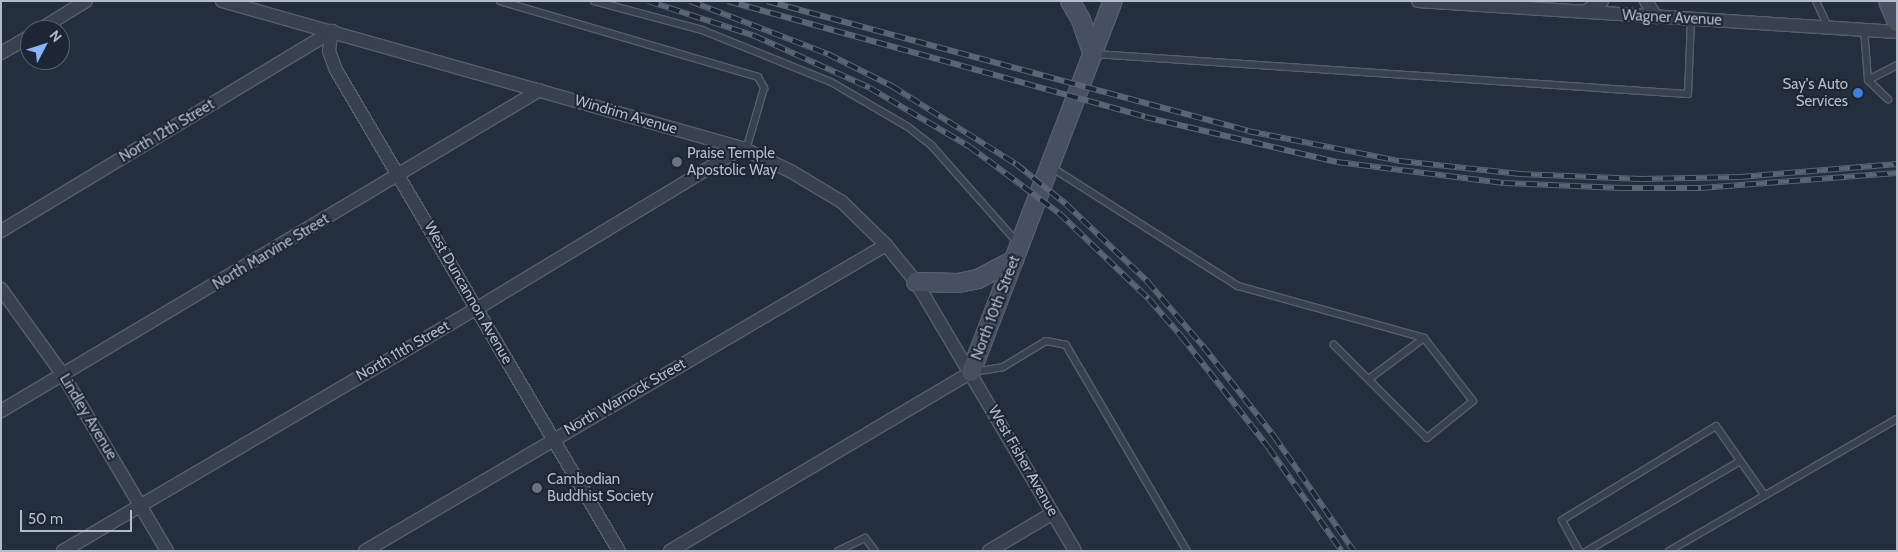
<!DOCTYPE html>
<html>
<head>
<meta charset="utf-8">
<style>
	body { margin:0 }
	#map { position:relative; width:1898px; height:552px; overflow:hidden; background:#242f3e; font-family:Cabin,sans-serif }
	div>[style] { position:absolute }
	.roads { filter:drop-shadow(1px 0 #565f6c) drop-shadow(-1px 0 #565f6c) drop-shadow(0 1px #565f6c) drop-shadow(0 -1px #565f6c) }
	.lane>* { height:6px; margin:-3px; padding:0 3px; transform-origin:3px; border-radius:3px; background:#38414e }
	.street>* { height:12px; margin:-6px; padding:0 6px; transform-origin:6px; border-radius:6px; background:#38414e }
	.secondary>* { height:18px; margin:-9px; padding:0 9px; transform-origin:9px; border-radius:9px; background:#465061 }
	.rail>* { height:5.5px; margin-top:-2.75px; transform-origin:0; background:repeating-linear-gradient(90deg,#1d2633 0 11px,#5a6575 0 22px); box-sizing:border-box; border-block:1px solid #5a6575 }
	.dots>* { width:14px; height:14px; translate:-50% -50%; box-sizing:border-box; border:2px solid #1d2633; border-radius:50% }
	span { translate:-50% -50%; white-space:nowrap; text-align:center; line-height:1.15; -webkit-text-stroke:4px #1d2633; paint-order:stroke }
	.street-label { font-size:15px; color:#b4bcc9 }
	.poi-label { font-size:15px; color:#b4bcc9 }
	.right { translate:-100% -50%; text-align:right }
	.left { translate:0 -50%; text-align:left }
	.frame { position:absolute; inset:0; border:2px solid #b4bcc9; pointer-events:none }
	.north { position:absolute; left:20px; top:20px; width:50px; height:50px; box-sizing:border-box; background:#1d2633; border:1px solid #59626f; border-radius:50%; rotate:50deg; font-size:14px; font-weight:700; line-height:20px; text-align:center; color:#b4bcc9 }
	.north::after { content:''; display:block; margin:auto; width:18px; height:22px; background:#8ab4f8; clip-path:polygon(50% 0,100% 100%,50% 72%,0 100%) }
	.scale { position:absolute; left:20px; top:510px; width:112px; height:22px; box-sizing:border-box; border:2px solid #b4bcc9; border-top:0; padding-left:6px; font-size:15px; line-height:18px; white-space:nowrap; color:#b4bcc9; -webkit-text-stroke:4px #1d2633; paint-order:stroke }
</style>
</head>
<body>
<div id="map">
	<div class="roads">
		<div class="lane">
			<div style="left:500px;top:1px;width:269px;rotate:16.4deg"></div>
			<div style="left:758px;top:77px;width:13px;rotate:61deg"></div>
			<div style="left:764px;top:88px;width:65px;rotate:106.2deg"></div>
			<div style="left:594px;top:1px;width:112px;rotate:15deg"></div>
			<div style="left:702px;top:30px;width:139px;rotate:22deg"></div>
			<div style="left:831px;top:82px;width:89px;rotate:30.3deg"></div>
			<div style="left:908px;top:127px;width:31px;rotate:38deg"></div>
			<div style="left:932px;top:146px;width:128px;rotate:48.5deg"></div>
			<div style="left:1816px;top:1px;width:29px;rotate:65deg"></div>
			<div style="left:1864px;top:29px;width:51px;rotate:85.5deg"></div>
			<div style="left:1868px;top:80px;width:28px;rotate:44deg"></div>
			<div style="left:1095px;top:54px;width:594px;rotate:3.86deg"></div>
			<div style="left:1688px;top:94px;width:75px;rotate:-87.7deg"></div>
			<div style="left:1868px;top:80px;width:33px;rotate:-27deg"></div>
			<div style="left:1051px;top:167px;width:222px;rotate:32.5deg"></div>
			<div style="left:1238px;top:286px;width:193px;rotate:15.6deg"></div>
			<div style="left:1424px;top:338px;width:80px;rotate:52.1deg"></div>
			<div style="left:1473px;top:401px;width:59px;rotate:141.2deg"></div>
			<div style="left:1427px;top:438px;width:132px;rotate:-135deg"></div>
			<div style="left:973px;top:372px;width:30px;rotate:-9deg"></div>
			<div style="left:1003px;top:367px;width:50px;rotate:-31.2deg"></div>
			<div style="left:1046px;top:341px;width:20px;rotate:11deg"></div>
			<div style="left:1066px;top:345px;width:239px;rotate:59.6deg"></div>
			<div style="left:1370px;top:378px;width:67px;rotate:-36.5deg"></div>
			<div style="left:838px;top:551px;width:30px;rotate:-26deg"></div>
			<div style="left:865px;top:538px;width:16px;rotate:52deg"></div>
			<div style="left:1579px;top:551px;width:35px;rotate:-119deg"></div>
			<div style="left:1562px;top:520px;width:180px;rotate:-31.4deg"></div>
			<div style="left:1716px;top:426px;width:85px;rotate:55deg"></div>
			<div style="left:1587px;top:551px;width:176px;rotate:-30.4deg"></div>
			<div style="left:1669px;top:551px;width:263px;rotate:-30.1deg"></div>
		</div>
		<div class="street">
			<div style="left:222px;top:1px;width:540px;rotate:15.79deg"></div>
			<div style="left:742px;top:148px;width:55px;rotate:25.6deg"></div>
			<div style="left:792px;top:172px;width:58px;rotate:31deg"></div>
			<div style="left:842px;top:202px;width:62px;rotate:44.3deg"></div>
			<div style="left:886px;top:245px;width:48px;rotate:51deg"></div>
			<div style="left:916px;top:282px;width:312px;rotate:59.4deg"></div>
			<div style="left:1418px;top:1px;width:480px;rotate:3.7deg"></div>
			<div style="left:1646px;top:1px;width:19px;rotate:58deg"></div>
			<div style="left:1584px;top:12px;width:21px;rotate:-31deg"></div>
			<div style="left:39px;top:30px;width:55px;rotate:-31.7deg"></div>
			<div style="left:332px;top:31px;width:20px;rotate:99deg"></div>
			<div style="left:329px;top:51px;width:20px;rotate:70deg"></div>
			<div style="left:336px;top:70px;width:558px;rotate:59.53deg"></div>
			<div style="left:1px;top:53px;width:34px;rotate:-30deg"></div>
			<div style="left:1px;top:231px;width:387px;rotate:-31.1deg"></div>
			<div style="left:1px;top:289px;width:106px;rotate:54.2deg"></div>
			<div style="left:63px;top:375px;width:204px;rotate:59.4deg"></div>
			<div style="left:1px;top:411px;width:627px;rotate:-30.78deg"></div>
			<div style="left:63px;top:551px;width:479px;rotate:-30.4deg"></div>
			<div style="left:476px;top:309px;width:311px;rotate:-31.2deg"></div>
			<div style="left:365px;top:551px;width:604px;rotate:-30.43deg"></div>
			<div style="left:670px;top:551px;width:350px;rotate:-30.7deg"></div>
			<div style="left:989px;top:551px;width:74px;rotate:-30.7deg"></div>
		</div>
		<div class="secondary">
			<div style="left:1070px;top:1px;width:22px;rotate:60deg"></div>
			<div style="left:1081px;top:20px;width:36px;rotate:71deg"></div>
			<div style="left:1888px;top:1px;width:23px;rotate:67deg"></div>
			<div style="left:916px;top:282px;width:42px;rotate:1.4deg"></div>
			<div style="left:958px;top:283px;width:20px;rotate:-11deg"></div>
			<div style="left:978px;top:279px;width:41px;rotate:-27.8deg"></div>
			<div style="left:971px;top:372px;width:397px;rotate:-69.1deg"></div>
		</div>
	</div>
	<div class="rail">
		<div style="left:648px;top:1px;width:113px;rotate:18.1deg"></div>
		<div style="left:755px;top:36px;width:126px;rotate:24.3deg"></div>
		<div style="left:870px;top:88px;width:116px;rotate:30.5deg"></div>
		<div style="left:970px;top:147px;width:111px;rotate:36.6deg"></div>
		<div style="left:1059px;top:213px;width:124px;rotate:43.7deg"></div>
		<div style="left:1149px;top:299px;width:50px;rotate:49deg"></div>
		<div style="left:1182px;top:337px;width:141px;rotate:51.9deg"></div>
		<div style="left:1269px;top:448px;width:126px;rotate:54.7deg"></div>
		<div style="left:690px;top:1px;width:148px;rotate:21deg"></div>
		<div style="left:828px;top:54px;width:72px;rotate:26.6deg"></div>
		<div style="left:892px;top:86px;width:146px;rotate:32.2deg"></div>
		<div style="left:1016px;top:164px;width:64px;rotate:38.7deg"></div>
		<div style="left:1066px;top:204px;width:112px;rotate:43.5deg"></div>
		<div style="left:1147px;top:281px;width:86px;rotate:49.3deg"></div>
		<div style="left:1203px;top:346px;width:115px;rotate:51.7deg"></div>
		<div style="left:1274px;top:436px;width:140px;rotate:55.2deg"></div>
		<div style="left:728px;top:1px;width:433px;rotate:15.5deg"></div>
		<div style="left:1145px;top:117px;width:197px;rotate:13.2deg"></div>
		<div style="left:1337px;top:162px;width:168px;rotate:7.2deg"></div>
		<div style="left:1504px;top:183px;width:117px;rotate:2.4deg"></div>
		<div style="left:1621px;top:188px;width:80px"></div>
		<div style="left:1701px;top:188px;width:197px;rotate:-4.4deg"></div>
		<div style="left:767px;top:1px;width:498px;rotate:15.1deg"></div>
		<div style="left:1248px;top:131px;width:155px;rotate:11.2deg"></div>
		<div style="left:1400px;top:161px;width:121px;rotate:6.2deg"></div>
		<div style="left:1520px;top:174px;width:121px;rotate:2.4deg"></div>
		<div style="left:1641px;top:179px;width:99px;rotate:-1.2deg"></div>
		<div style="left:1740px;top:177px;width:158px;rotate:-4.7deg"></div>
	</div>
	<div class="dots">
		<div style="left:1858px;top:93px;background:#3f7fe0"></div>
		<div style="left:677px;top:162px;background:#6b7280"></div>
		<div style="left:537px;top:488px;background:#6b7280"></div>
	</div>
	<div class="street-label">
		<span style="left:1672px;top:18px;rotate:3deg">Wagner Avenue</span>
		<span style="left:626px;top:115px;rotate:16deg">Windrim Avenue</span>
		<span style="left:167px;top:131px;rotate:-31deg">North 12th Street</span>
		<span style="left:271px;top:252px;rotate:-31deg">North Marvine Street</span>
		<span style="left:468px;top:293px;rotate:60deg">West Duncannon Avenue</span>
		<span style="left:996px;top:308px;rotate:-69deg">North 10th Street</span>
		<span style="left:403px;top:351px;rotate:-30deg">North 11th Street</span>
		<span style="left:625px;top:397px;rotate:-30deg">North Warnock Street</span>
		<span style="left:88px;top:417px;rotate:59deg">Lindley Avenue</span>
		<span style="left:1023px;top:461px;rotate:60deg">West Fisher Avenue</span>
	</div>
	<div class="poi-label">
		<span class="right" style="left:1848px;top:93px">Say's Auto<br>Services</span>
		<span class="left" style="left:687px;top:162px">Praise Temple<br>Apostolic Way</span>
		<span class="left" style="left:547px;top:488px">Cambodian<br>Buddhist Society</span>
	</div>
	<div class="frame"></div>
	<div class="north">N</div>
	<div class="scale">50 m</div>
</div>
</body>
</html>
